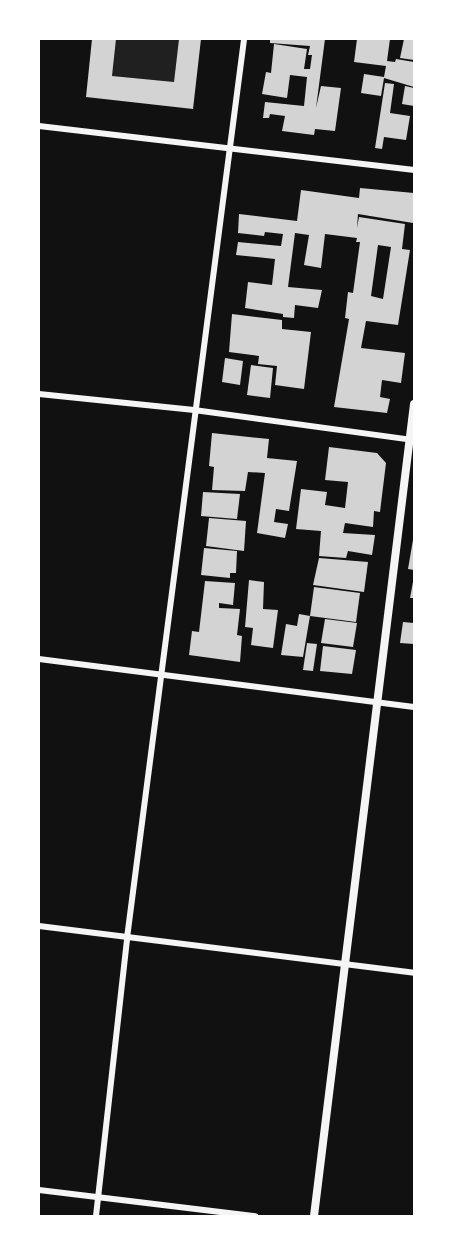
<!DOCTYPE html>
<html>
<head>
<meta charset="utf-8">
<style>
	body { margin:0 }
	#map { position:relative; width:453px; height:1255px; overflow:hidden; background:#111; font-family:"Public Sans",sans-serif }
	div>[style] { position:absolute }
	.green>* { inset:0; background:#202020 }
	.building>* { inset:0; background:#d3d3d3 }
	.minor>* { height:6px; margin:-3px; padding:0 3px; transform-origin:3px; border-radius:3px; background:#f5f5f5 }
	.tertiary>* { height:8px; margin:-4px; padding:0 4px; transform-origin:4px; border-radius:4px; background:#f5f5f5 }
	span { translate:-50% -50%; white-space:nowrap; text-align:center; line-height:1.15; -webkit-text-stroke:4.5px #fff; paint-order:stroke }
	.frame { position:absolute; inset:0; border:40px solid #fff; pointer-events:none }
</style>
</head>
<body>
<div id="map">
	<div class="green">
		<div style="clip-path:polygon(116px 39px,179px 39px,174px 82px,112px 76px)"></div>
	</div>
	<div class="building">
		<div style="clip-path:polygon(92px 39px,116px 39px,112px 76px,174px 82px,179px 39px,201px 39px,193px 109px,86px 97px)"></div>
		<div style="clip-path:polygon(270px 39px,325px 39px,316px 108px,321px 86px,341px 88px,335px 131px,315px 129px,314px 135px,282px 131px,285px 116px,270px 114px,269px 118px,263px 118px,265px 102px,304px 106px,307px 77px,290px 75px,287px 98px,262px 94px,266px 72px,271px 73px,274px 44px,307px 49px,304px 69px,310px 69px,312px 55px,308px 55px,310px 46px,270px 43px)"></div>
		<div style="clip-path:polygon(357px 39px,390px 39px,387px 61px,395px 62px,396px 59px,414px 62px,414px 87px,384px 78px,381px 96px,361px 93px,364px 74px,384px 77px,386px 66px,354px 62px)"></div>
		<div style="clip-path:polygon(404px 39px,414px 39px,414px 60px,400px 58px)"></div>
		<div style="clip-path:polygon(385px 83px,394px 84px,390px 113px,410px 116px,406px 140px,384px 137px,382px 149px,375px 148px)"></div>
		<div style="clip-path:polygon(405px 86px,414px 88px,414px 106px,402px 104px)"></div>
		<div style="clip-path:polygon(evenodd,360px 188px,414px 193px,413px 223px,358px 214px,357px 228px,359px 217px,405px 224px,402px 249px,410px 250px,398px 325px,366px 321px,361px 348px,405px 353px,401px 383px,382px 380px,380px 397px,390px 399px,387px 413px,334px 407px,349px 319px,345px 318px,348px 292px,353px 293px,360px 242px,356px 242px,357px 238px,325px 234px,321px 268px,304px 265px,309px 235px,295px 233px,288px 287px,322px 290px,318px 308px,295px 305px,294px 318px,283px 317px,283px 314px,245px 308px,248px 282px,272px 285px,275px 259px,236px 255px,238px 242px,281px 246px,283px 234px,265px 232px,264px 236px,238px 233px,239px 214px,297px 221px,301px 190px,359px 198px,360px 188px,378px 245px,391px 247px,383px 299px,371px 296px,378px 245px)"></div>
		<div style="clip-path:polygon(232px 314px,282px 320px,282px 329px,311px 332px,304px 389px,275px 385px,277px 366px,258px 364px,259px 356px,229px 352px)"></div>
		<div style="clip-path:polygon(225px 358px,243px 361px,240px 385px,222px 382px)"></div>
		<div style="clip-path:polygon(251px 365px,273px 368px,270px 398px,247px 395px)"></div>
		<div style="clip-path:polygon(212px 433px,269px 439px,267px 458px,297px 461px,289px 511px,276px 509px,274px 522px,288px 524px,285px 538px,257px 533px,265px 473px,248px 472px,245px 491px,212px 490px,214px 467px,209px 466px)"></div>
		<div style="clip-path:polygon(329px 447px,377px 453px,386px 463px,380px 512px,374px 511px,373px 527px,345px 523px,343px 533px,375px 535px,372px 555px,348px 551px,346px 558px,319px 556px,321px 531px,296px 529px,301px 489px,327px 492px,325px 505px,345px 508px,348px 482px,325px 480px)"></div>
		<div style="clip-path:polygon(203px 492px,240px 494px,237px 519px,201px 516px)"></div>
		<div style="clip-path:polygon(209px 518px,246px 521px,244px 551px,206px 546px)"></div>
		<div style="clip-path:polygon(414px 534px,414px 570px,408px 569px)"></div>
		<div style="clip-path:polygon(204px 548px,237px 551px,236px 573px,230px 573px,230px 578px,201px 575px)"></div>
		<div style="clip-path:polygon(319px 558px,368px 562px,364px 592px,313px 585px)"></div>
		<div style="clip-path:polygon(249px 580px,264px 582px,263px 609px,278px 610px,273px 648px,251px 645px,253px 628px,245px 627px)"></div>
		<div style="clip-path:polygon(205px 581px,235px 583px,233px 605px,219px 603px,219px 608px,240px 609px,237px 635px,242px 636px,240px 662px,189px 655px,192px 631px,199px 632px)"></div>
		<div style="clip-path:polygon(413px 582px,414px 582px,414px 598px,410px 598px)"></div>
		<div style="clip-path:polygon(314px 587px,360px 593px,356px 622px,310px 616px)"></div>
		<div style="clip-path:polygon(299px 614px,310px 616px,303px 657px,281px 655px,286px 624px,297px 626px)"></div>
		<div style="clip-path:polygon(325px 619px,357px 623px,353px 647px,321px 643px)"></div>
		<div style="clip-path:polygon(403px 622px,414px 623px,414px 644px,400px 643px)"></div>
		<div style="clip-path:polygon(307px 643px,317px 644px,313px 671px,303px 670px)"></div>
		<div style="clip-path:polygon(323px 646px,356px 650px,352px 674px,320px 671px)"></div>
	</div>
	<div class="minor">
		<div style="left:39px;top:126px;width:378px;rotate:6.7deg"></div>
		<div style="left:39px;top:394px;width:156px;rotate:5.9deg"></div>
		<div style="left:194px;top:410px;width:222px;rotate:7.8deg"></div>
		<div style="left:39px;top:659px;width:378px;rotate:7.3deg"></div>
		<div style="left:39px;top:926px;width:378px;rotate:7.1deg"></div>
		<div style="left:39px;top:1190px;width:218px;rotate:6.9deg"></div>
		<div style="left:96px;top:1216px;width:280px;rotate:-83.6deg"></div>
		<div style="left:127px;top:938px;width:907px;rotate:-82.58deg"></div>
	</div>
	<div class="tertiary">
		<div style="left:314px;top:1216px;width:818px;rotate:-82.98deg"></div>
	</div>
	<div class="frame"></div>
</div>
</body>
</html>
